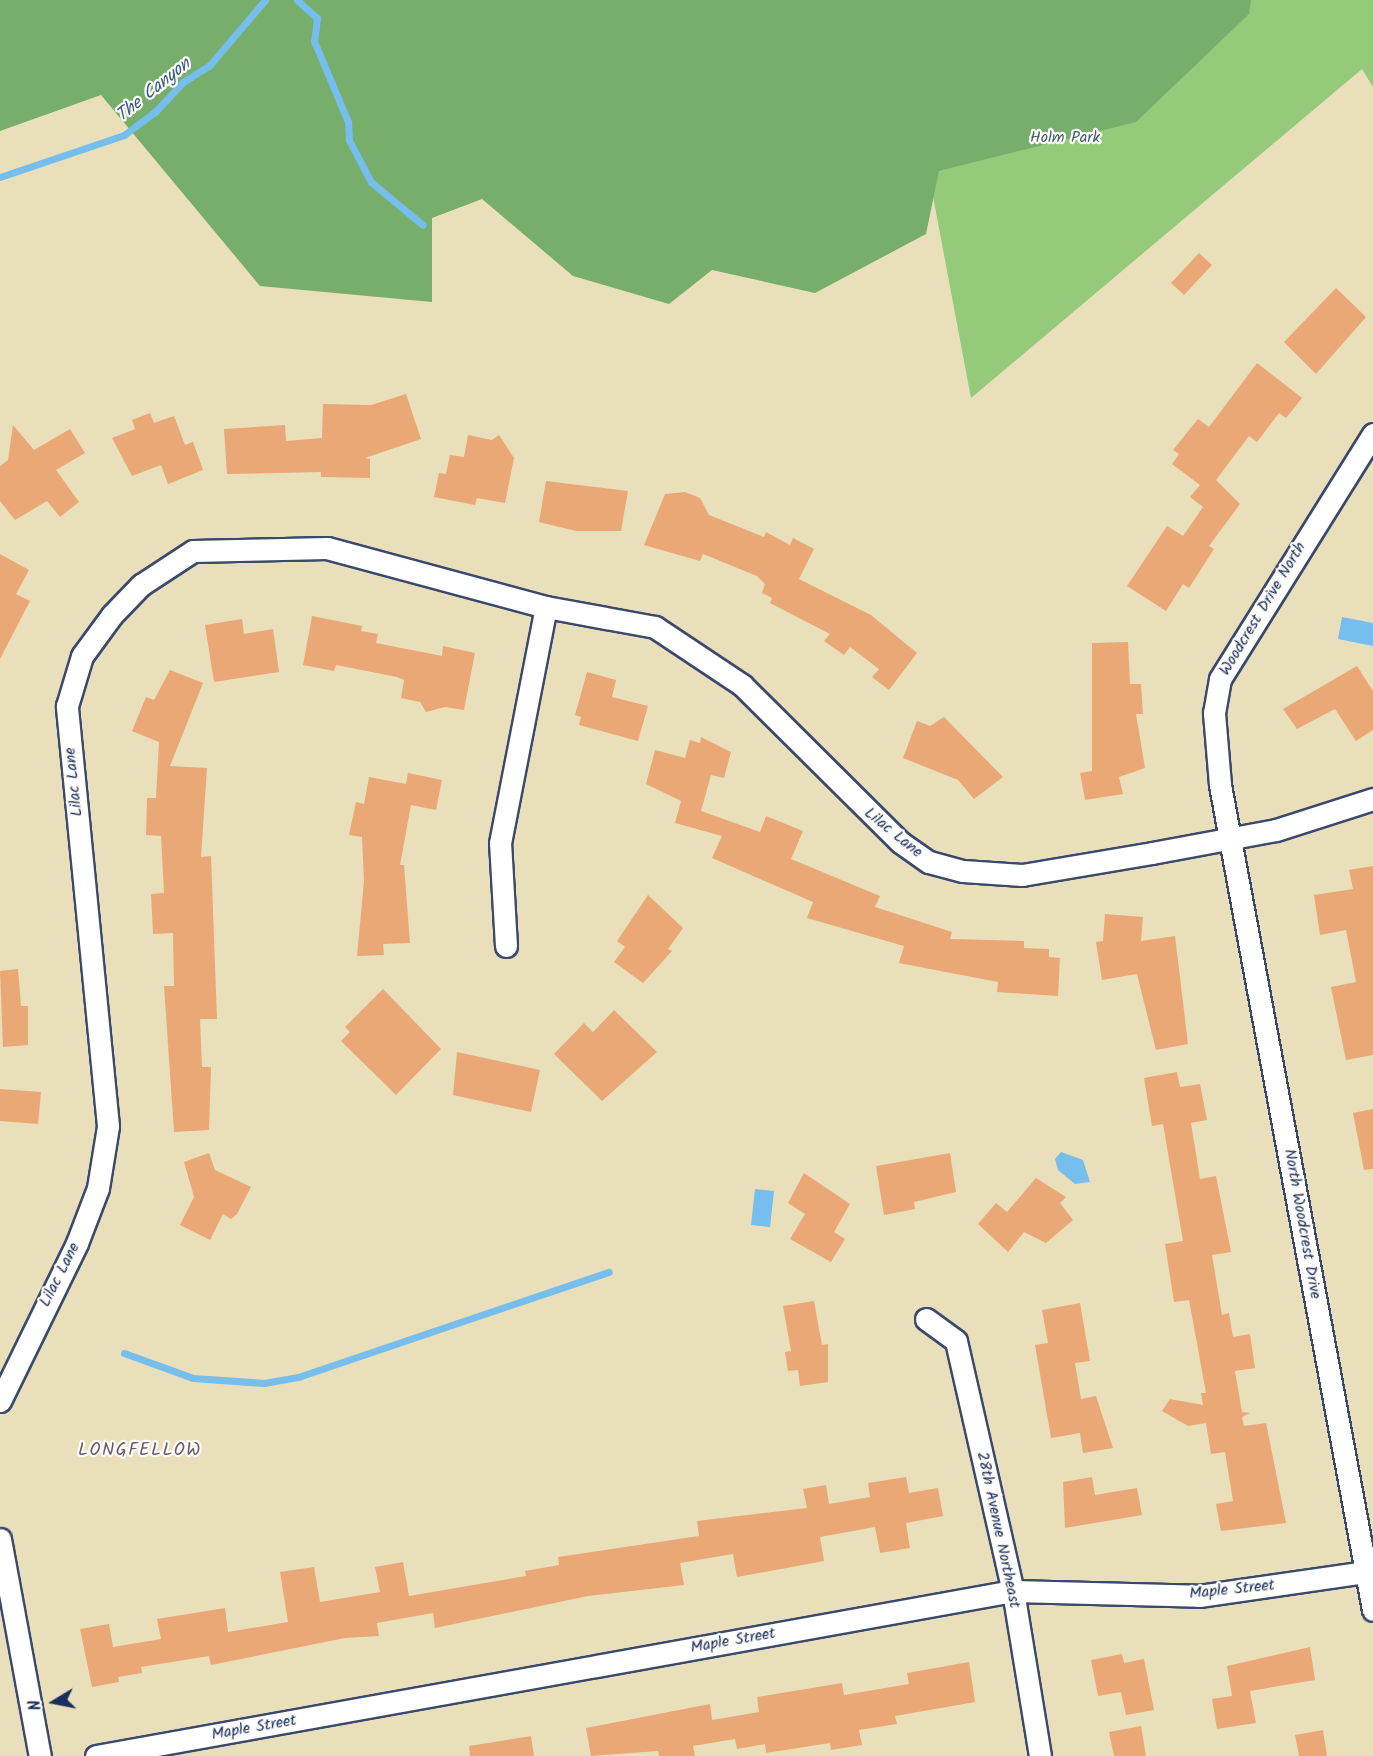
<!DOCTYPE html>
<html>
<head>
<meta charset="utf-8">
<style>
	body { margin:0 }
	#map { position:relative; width:1373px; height:1756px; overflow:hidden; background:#e9dfba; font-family:Kalam,sans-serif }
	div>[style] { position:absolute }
	.green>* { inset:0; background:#95ca7b }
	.forest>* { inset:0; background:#78ae6b }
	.water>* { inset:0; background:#75beed }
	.stream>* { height:7px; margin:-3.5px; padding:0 3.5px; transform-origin:3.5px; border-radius:3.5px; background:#75beed }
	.building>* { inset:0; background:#eaa876 }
	.roads { filter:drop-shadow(2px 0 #3a496c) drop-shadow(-2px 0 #3a496c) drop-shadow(0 2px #3a496c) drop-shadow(0 -2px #3a496c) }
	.minor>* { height:21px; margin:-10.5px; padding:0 10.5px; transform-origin:10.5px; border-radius:10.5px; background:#fff }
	span { translate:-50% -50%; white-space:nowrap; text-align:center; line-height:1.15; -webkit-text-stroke:4.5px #fdfcf7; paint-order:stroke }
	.park-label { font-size:16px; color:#405e67 }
	.street-label { font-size:16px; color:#1b2f5e }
	.water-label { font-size:18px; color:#365a89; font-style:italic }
	.neighbourhood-label { font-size:18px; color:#635966; letter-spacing:1.5px }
	.north { position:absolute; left:24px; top:1672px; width:60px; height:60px; -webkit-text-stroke:4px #fdfcf7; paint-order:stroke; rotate:260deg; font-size:16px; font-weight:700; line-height:24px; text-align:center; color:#1b2f5e }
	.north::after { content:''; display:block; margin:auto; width:21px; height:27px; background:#1b2f5e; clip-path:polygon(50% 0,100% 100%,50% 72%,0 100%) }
</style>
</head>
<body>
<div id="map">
	<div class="green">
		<div style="clip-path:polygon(896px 0,1373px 0,1373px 87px,1362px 69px,971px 398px)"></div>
	</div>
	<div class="forest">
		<div style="clip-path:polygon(0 0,1251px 0,1249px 14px,1136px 122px,939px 171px,926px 234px,815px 293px,712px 270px,669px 304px,573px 276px,482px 199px,432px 218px,432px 302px,260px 286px,101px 95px,0 131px)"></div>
	</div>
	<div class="water">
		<div style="clip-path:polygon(1342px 617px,1373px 623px,1373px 646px,1338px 639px)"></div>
		<div style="clip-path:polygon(1061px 1152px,1083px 1160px,1090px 1182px,1075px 1184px,1058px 1170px,1055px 1159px)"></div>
		<div style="clip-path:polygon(755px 1189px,774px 1191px,770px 1227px,751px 1225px)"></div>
	</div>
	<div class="stream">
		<div style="left:297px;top:0;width:27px;rotate:42deg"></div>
		<div style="left:317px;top:18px;width:23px;rotate:97deg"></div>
		<div style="left:314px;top:41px;width:88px;rotate:67.2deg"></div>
		<div style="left:348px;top:122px;width:18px;rotate:87deg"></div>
		<div style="left:349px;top:140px;width:47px;rotate:62.4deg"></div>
		<div style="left:371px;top:182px;width:67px;rotate:39.6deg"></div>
		<div style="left:0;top:177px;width:131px;rotate:-18.7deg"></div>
		<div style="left:124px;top:135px;width:39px;rotate:-37deg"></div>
		<div style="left:155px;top:112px;width:41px;rotate:-47deg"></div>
		<div style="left:183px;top:82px;width:31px;rotate:-32deg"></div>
		<div style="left:209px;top:66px;width:87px;rotate:-49.7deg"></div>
		<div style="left:124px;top:1353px;width:73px;rotate:19.9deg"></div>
		<div style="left:193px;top:1378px;width:71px;rotate:4deg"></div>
		<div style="left:264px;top:1383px;width:35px;rotate:-10deg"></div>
		<div style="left:298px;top:1377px;width:328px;rotate:-18.7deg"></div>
	</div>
	<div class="building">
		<div style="clip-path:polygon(1199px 253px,1212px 265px,1184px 295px,1171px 283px)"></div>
		<div style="clip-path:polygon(1336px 288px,1366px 317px,1316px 374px,1284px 342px)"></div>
		<div style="clip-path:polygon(1257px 363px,1302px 398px,1286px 418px,1279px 413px,1257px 442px,1249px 436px,1216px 480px,1240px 504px,1209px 546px,1214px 549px,1189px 588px,1183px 584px,1166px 611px,1127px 586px,1167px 526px,1183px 536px,1203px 507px,1190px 497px,1200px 485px,1172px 464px,1179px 454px,1173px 450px,1198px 419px,1209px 427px)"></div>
		<div style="clip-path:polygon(406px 394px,421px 439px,365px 458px,370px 459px,370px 478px,321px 477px,321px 472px,227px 474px,224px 429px,285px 425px,286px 441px,322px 438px,323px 404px,371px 405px)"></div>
		<div style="clip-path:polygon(150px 413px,154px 423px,174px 416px,185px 445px,193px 442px,203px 470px,168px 484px,161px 465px,132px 476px,112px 438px,135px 429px,132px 420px)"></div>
		<div style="clip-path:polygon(13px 425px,34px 450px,70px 429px,85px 453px,56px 470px,79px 502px,60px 517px,47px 501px,15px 520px,0 501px,0 466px,8px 460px)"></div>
		<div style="clip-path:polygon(468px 435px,492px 440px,499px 435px,514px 458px,505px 503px,477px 498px,475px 505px,434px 497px,439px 473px,446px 474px,450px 455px,464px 457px)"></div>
		<div style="clip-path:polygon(546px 481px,628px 491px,621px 531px,576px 531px,539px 522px)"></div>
		<div style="clip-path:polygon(685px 492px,700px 498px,709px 515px,764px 537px,766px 532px,790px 545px,793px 538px,814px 549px,799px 579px,871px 615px,917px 653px,889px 690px,872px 677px,879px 669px,850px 647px,844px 655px,824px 641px,830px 634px,770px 603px,772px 598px,762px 593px,765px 584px,757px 576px,703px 554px,700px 561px,644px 545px,665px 494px)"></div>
		<div style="clip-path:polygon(0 554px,29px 570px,16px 594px,30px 601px,0 659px)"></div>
		<div style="clip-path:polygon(312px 616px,362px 626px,361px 631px,378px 634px,376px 643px,442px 656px,443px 646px,475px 653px,464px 710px,445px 707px,426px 712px,420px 702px,401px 698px,404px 680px,397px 677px,336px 665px,334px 671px,303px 665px)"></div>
		<div style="clip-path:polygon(242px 619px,244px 634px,273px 629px,279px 672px,214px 682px,205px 625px)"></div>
		<div style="clip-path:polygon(1128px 642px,1130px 684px,1141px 684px,1143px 714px,1136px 714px,1145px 768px,1119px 777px,1123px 794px,1085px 800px,1080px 773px,1092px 771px,1092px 643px)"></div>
		<div style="clip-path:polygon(1357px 666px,1373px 691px,1373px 730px,1356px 741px,1335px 709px,1297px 729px,1283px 709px)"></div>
		<div style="clip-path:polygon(170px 670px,203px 683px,170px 766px,207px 768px,201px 857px,211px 856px,217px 1019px,200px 1019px,202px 1067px,211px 1067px,209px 1130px,174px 1132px,164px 986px,174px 986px,173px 933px,153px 934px,151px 894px,164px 893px,161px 836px,146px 835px,147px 798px,156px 798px,159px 742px,132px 731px,146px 697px,154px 700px)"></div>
		<div style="clip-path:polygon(587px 672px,616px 680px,612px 697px,648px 706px,638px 741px,579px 725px,581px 717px,575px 715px)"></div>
		<div style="clip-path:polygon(944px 717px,1003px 777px,974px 799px,958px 780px,903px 758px,917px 721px,930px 726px)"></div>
		<div style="clip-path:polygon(701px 737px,731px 752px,724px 778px,711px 775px,701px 811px,760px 832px,766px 816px,803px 831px,791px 859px,880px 896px,875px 907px,952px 932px,950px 939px,1024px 941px,1024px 948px,1049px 949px,1049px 957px,1060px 958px,1058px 996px,997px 992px,998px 982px,899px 963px,904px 946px,807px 918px,813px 902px,712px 858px,722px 836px,675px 823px,681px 801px,646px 784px,655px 750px,685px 758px,690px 740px,700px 743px)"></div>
		<div style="clip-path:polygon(408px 773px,442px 780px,436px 810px,411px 805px,400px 865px,404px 865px,410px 943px,383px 944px,384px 955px,357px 956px,364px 881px,362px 837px,349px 835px,356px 802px,364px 804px,369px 777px,406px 784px)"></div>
		<div style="clip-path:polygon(1373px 866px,1373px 1055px,1346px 1060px,1331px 987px,1356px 982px,1346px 930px,1320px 935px,1314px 895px,1353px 889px,1349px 870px)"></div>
		<div style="clip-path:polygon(648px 895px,683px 928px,668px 949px,672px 951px,643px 983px,614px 962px,625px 947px,617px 941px)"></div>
		<div style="clip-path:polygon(1105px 914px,1143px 917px,1141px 941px,1175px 936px,1188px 1044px,1156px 1050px,1137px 974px,1102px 980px,1096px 942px,1103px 941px)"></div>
		<div style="clip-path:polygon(18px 969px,21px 1006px,28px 1006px,28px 1045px,3px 1047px,0 971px)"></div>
		<div style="clip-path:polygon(383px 989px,441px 1049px,396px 1095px,341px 1041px,350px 1032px,345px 1027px)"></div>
		<div style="clip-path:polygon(614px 1010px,657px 1052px,602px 1101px,554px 1054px,584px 1023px,593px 1032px)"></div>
		<div style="clip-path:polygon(457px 1052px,540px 1070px,531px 1112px,453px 1095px)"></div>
		<div style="clip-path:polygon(1177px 1072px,1180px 1087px,1200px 1084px,1207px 1120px,1191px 1123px,1200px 1179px,1216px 1176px,1231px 1252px,1212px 1255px,1222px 1315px,1229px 1313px,1233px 1337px,1250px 1334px,1255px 1368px,1235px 1371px,1242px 1412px,1250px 1413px,1242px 1417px,1244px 1426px,1266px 1423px,1286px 1523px,1221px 1531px,1216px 1504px,1233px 1501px,1225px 1452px,1211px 1454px,1206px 1423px,1188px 1426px,1162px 1411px,1170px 1399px,1203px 1405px,1201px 1393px,1206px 1393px,1189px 1300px,1174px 1302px,1165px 1244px,1183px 1241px,1163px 1124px,1152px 1126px,1144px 1078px)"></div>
		<div style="clip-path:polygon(0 1089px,41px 1092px,38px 1124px,0 1121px)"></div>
		<div style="clip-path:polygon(1373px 1109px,1373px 1169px,1364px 1170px,1353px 1113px)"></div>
		<div style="clip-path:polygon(209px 1153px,215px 1170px,251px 1187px,237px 1214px,231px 1219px,223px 1214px,210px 1240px,180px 1225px,194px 1197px,184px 1162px)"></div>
		<div style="clip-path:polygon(950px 1153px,956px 1192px,914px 1202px,915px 1209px,884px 1215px,876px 1166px)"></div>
		<div style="clip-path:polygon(804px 1173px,850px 1204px,834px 1232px,845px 1239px,831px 1262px,790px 1239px,805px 1214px,788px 1203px)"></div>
		<div style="clip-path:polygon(1036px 1178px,1066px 1197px,1060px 1203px,1073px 1220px,1046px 1243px,1024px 1232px,1008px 1252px,978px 1224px,996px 1203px,1007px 1212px)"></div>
		<div style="clip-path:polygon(814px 1301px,822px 1345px,828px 1344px,828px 1382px,800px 1386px,798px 1370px,788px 1371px,785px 1352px,791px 1351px,783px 1306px)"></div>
		<div style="clip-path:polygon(1080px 1303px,1090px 1361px,1075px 1363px,1081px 1399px,1096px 1396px,1113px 1448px,1083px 1453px,1080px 1433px,1051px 1438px,1035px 1345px,1048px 1343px,1042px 1310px)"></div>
		<div style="clip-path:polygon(906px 1477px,909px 1493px,938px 1488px,943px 1516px,906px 1523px,910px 1548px,880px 1553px,875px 1527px,820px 1537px,824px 1561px,737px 1577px,733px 1554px,680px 1563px,684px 1585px,588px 1596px,435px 1628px,433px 1613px,377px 1623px,379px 1636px,345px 1638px,211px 1665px,209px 1656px,141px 1667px,142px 1673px,118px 1677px,119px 1682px,92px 1687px,80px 1629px,109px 1624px,113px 1647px,161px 1639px,157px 1619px,225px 1608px,228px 1632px,288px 1622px,280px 1572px,314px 1567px,320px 1602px,380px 1592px,375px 1567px,403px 1562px,409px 1596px,526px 1576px,525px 1571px,559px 1565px,558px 1557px,699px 1536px,697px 1521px,807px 1508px,803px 1489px,826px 1485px,829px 1504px,870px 1497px,868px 1483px)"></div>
		<div style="clip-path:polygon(1092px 1477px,1095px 1495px,1137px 1488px,1142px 1515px,1065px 1528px,1063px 1482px)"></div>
		<div style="clip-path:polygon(1310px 1647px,1315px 1680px,1250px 1691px,1256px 1723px,1217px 1729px,1212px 1699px,1232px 1696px,1227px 1666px)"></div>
		<div style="clip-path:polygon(1122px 1654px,1124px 1663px,1144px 1659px,1154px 1710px,1126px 1715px,1121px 1692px,1098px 1696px,1091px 1660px)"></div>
		<div style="clip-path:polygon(969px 1662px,975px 1702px,895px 1716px,897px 1724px,859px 1730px,862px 1745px,831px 1750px,830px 1743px,766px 1753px,765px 1744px,737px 1749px,735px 1739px,693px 1746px,695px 1756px,659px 1756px,658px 1751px,591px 1756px,586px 1728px,710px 1704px,712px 1720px,759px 1712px,757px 1697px,842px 1683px,844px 1695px,909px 1684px,907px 1673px)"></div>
		<div style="clip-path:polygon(1141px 1726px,1146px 1756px,1114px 1756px,1109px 1732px)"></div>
		<div style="clip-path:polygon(1323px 1730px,1327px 1756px,1299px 1756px,1295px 1735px)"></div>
		<div style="clip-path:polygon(531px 1736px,534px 1756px,470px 1756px,469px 1746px)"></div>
	</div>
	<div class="roads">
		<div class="minor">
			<div style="left:1373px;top:434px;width:289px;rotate:122deg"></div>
			<div style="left:1220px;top:679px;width:35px;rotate:100deg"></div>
			<div style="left:1214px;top:713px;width:72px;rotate:85.2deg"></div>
			<div style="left:1220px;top:785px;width:839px;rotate:79.49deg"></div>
			<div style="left:506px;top:946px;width:103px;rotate:-93.3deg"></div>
			<div style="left:500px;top:843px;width:240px;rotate:-79deg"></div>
			<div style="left:926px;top:1319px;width:37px;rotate:36deg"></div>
			<div style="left:956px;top:1341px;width:256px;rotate:77.2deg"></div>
			<div style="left:1013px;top:1591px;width:167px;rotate:80.7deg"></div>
			<div style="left:0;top:1401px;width:176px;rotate:-64deg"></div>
			<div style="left:77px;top:1243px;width:59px;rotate:-69.1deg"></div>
			<div style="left:98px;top:1188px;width:63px;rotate:-80.8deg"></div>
			<div style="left:108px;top:1126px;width:422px;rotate:-95.6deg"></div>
			<div style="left:67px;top:706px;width:52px;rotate:-73.3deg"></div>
			<div style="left:82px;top:656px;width:51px;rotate:-53.8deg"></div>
			<div style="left:112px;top:615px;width:42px;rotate:-46deg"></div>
			<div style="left:141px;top:585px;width:62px;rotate:-33.2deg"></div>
			<div style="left:193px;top:551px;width:134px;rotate:-1.3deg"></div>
			<div style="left:327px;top:548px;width:227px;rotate:15.1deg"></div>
			<div style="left:546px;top:607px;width:111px;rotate:10.4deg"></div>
			<div style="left:655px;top:627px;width:105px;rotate:33.7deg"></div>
			<div style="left:742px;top:685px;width:223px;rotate:44.8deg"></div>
			<div style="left:900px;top:842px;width:35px;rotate:35deg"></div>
			<div style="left:929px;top:862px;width:35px;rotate:15deg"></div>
			<div style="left:963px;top:871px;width:59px;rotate:3.9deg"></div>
			<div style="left:1022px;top:875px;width:132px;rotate:-9.6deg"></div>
			<div style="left:1152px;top:853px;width:126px;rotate:-10.5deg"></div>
			<div style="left:1276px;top:830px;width:102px;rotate:-17.7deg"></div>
			<div style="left:0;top:1539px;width:221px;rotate:79.6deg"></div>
			<div style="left:96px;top:1756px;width:932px;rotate:-10.2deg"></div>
			<div style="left:1013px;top:1591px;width:186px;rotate:1.5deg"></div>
			<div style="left:1199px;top:1596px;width:176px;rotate:-8.2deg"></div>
		</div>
	</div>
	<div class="park-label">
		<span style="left:1065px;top:138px">Holm Park</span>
	</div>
	<div class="street-label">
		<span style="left:1263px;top:609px;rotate:-59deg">Woodcrest Drive North</span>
		<span style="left:74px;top:782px;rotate:-96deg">Lilac Lane</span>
		<span style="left:893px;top:833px;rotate:39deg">Lilac Lane</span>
		<span style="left:1302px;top:1224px;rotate:80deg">North Woodcrest Drive</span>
		<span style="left:60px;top:1275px;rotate:-63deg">Lilac Lane</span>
		<span style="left:998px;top:1530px;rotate:78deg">28th Avenue Northeast</span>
		<span style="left:1232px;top:1590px;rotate:-6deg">Maple Street</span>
		<span style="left:733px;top:1641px;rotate:-10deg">Maple Street</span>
		<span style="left:254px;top:1728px;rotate:-10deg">Maple Street</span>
	</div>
	<div class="water-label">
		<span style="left:154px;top:91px;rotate:-39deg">The Canyon</span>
	</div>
	<div class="neighbourhood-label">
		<span style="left:140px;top:1451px">LONGFELLOW</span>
	</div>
	<div class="north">N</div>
</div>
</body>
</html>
